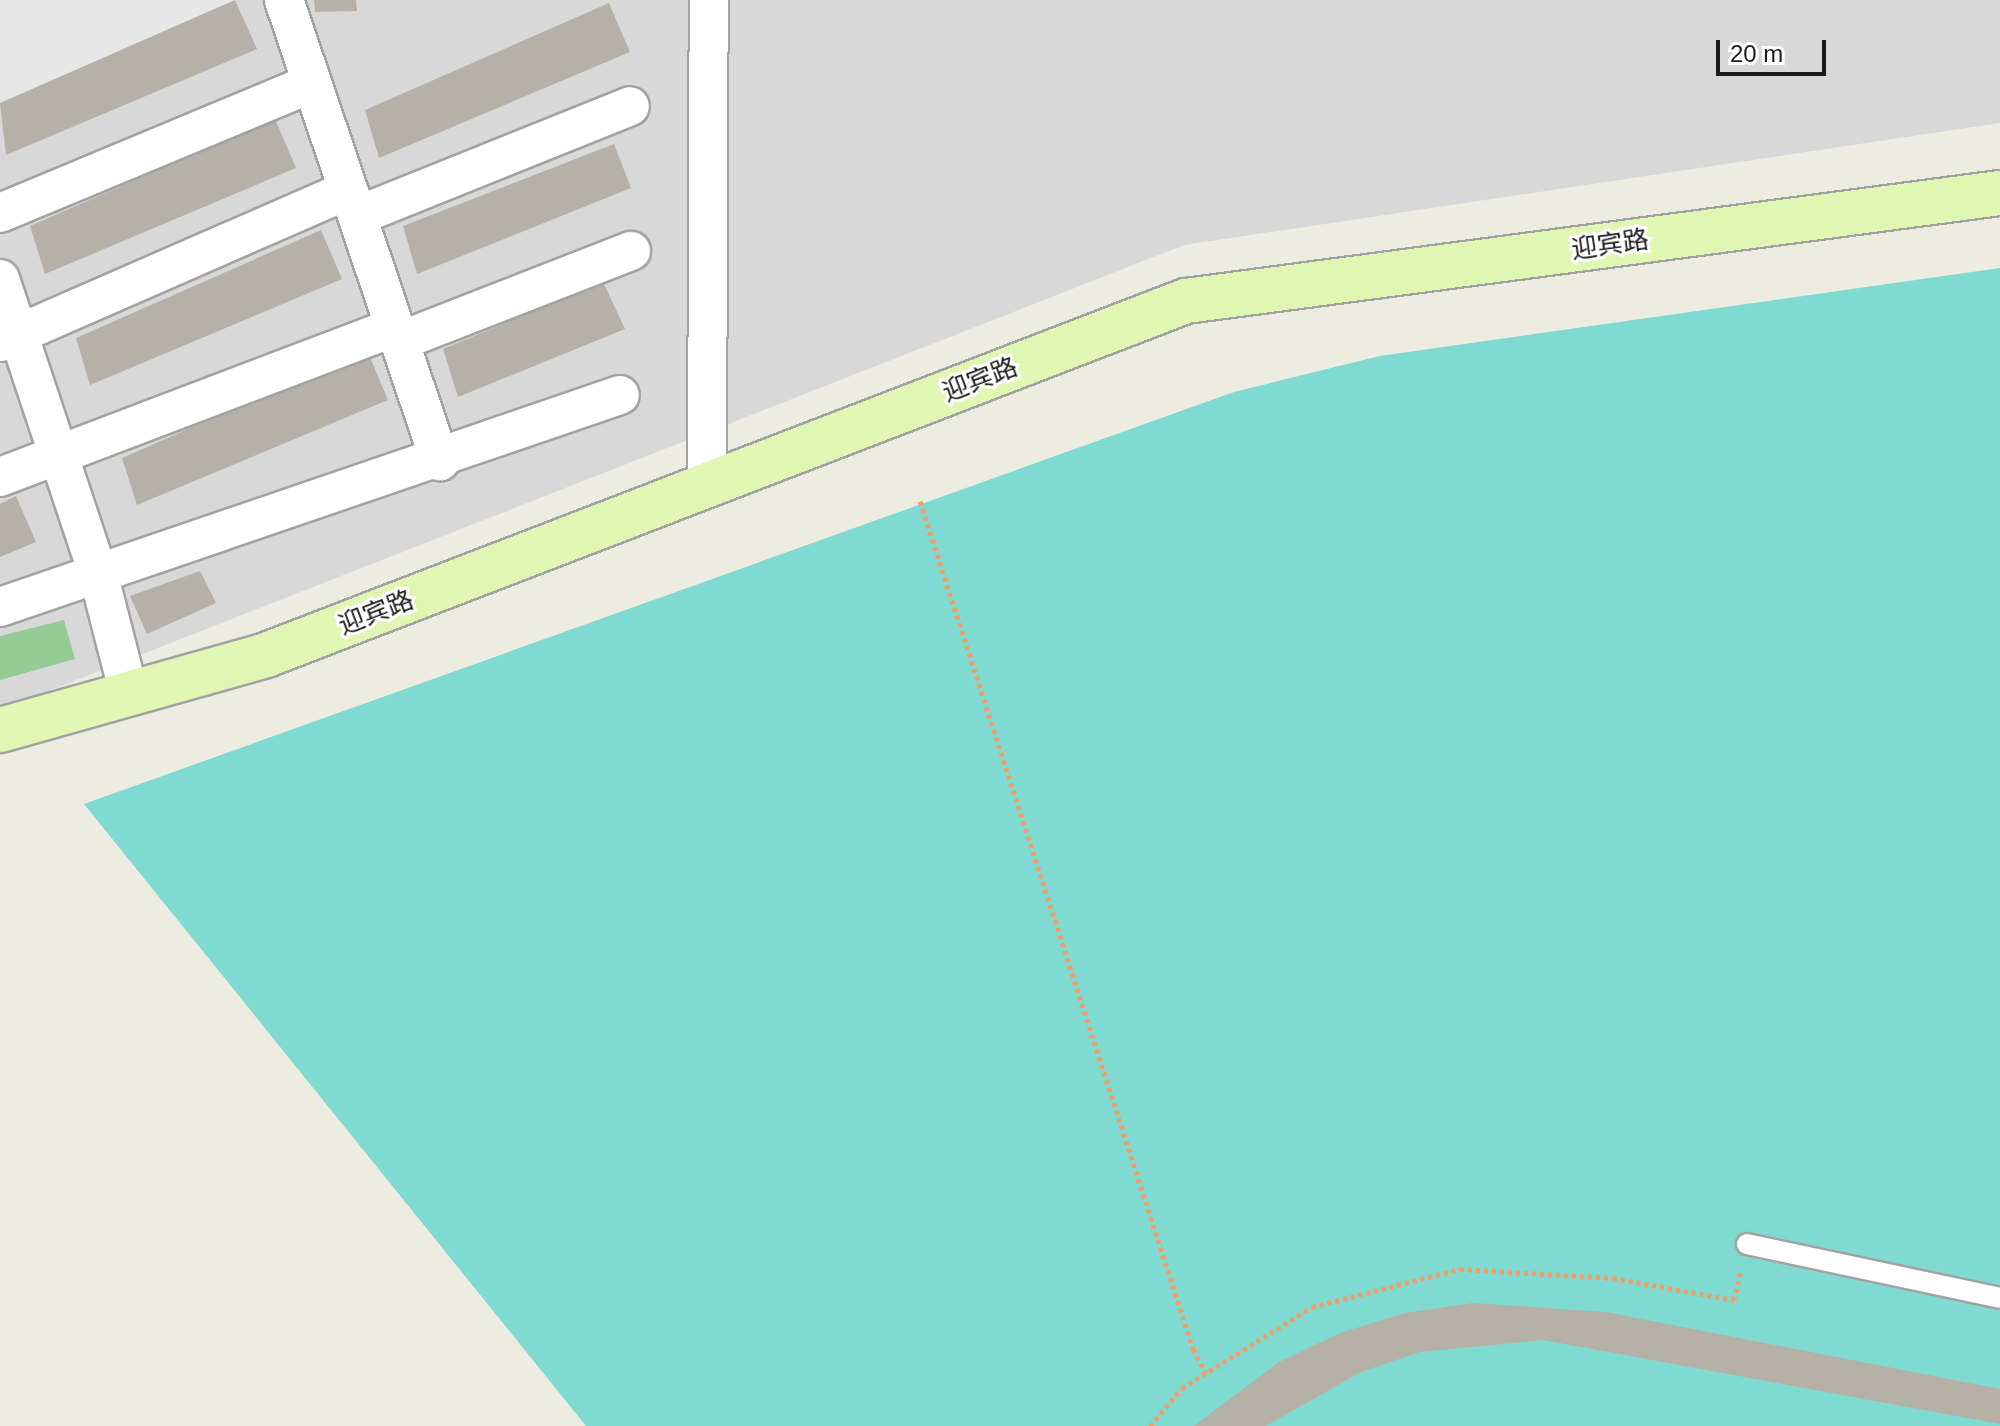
<!DOCTYPE html>
<html>
<head>
<meta charset="utf-8">
<style>
	body { margin:0 }
	#map { position:relative; width:2000px; height:1426px; overflow:hidden; background:#ecece0; font-family:Helvetica,"Noto Sans SC",sans-serif }
	div>[style] { position:absolute }
	.residential>* { inset:0; background:#d9d8d8 }
	.forest>* { inset:0; background:#96cb96 }
	.pitch>* { inset:0; background:#7fdad1 }
	.parking>* { inset:0; background:#e7e7e7 }
	.building>* { inset:0; background:#b6b1a6 }
	.path>* { height:5px; margin-top:-2.5px; transform-origin:0; background:repeating-linear-gradient(90deg,#f59f68 0 4px,transparent 0 8px) }
	.roads { filter:drop-shadow(2px 0 #a2a2a2) drop-shadow(-2px 0 #a2a2a2) drop-shadow(0 2px #a2a2a2) drop-shadow(0 -2px #a2a2a2) }
	.lane>* { height:20px; margin:-10px; padding:0 10px; transform-origin:10px; border-radius:10px; background:#fff }
	.street>* { height:38px; margin:-19px; padding:0 19px; transform-origin:19px; border-radius:19px; background:#fff }
	.secondary>* { height:44px; margin:-22px; padding:0 22px; transform-origin:22px; border-radius:22px; background:#e0f7b4 }
	span { translate:-50% -50%; white-space:nowrap; text-align:center; line-height:1.15; -webkit-text-stroke:6px #fff; paint-order:stroke }
	.street-label { font-size:26px; color:#1b1b1b }
	.scale { position:absolute; left:1716px; top:40px; width:110px; height:36px; box-sizing:border-box; border:4px solid #1b1b1b; border-top:0; padding-left:10px; font-size:24px; line-height:28px; white-space:nowrap; color:#1b1b1b; -webkit-text-stroke:6px #fff; paint-order:stroke }
</style>
</head>
<body>
<div id="map">
	<div class="residential">
		<div style="clip-path:polygon(0 0,2000px 0,2000px 123px,1184px 245px,0 710px)"></div>
	</div>
	<div class="forest">
		<div style="clip-path:polygon(64px 620px,75px 659px,0 680px,0 636px)"></div>
	</div>
	<div class="pitch">
		<div style="clip-path:polygon(2000px 268px,2000px 1426px,586px 1426px,84px 804px,1234px 392px,1380px 356px)"></div>
	</div>
	<div class="parking">
		<div style="clip-path:polygon(0 0,235px 0,0 104px)"></div>
	</div>
	<div class="building">
		<div style="clip-path:polygon(235px 0,257px 49px,6px 155px,0 103px)"></div>
		<div style="clip-path:polygon(314px 0,356px 0,357px 11px,315px 12px)"></div>
		<div style="clip-path:polygon(609px 3px,630px 52px,379px 158px,365px 110px)"></div>
		<div style="clip-path:polygon(275px 119px,296px 168px,45px 274px,30px 226px)"></div>
		<div style="clip-path:polygon(614px 144px,631px 188px,417px 274px,403px 226px)"></div>
		<div style="clip-path:polygon(321px 230px,342px 279px,90px 385px,76px 338px)"></div>
		<div style="clip-path:polygon(603px 282px,625px 329px,458px 397px,443px 349px)"></div>
		<div style="clip-path:polygon(367px 350px,388px 400px,137px 505px,122px 458px)"></div>
		<div style="clip-path:polygon(16px 496px,36px 542px,0 557px,0 504px)"></div>
		<div style="clip-path:polygon(200px 571px,216px 603px,147px 634px,130px 596px)"></div>
		<div style="clip-path:polygon(1473px 1303px,1606px 1312px,2000px 1389px,2000px 1424px,1543px 1340px,1420px 1352px,1361px 1372px,1266px 1426px,1194px 1426px,1279px 1362px,1340px 1333px,1405px 1313px)"></div>
	</div>
	<div class="path">
		<div style="left:920px;top:501px;width:891px;rotate:72.15deg"></div>
		<div style="left:1193px;top:1349px;width:27px;rotate:62deg"></div>
		<div style="left:1150px;top:1426px;width:50px;rotate:-49.9deg"></div>
		<div style="left:1182px;top:1388px;width:153px;rotate:-31.9deg"></div>
		<div style="left:1312px;top:1307px;width:153px;rotate:-14.4deg"></div>
		<div style="left:1460px;top:1269px;width:153px;rotate:3.4deg"></div>
		<div style="left:1613px;top:1278px;width:123px;rotate:10.3deg"></div>
		<div style="left:1734px;top:1300px;width:32px;rotate:-77deg"></div>
	</div>
	<div class="roads">
		<div class="lane">
			<div style="left:1747px;top:1244px;width:259px;rotate:12deg"></div>
		</div>
		<div class="street">
			<div style="left:284px;top:0;width:487px;rotate:71.3deg"></div>
			<div style="left:0;top:213px;width:338px;rotate:-22.6deg"></div>
			<div style="left:357px;top:216px;width:294px;rotate:-21.9deg"></div>
			<div style="left:0;top:279px;width:314px;rotate:71.6deg"></div>
			<div style="left:99px;top:577px;width:121px;rotate:75.6deg"></div>
			<div style="left:400px;top:341px;width:248px;rotate:-21.3deg"></div>
			<div style="left:0;top:342px;width:380px;rotate:-23.6deg"></div>
			<div style="left:0;top:477px;width:423px;rotate:-20.8deg"></div>
			<div style="left:707px;top:486px;width:486px;rotate:-89.8deg"></div>
			<div style="left:0;top:607px;width:655px;rotate:-18.88deg"></div>
		</div>
		<div class="secondary">
			<div style="left:0;top:730px;width:276px;rotate:-15.7deg"></div>
			<div style="left:266px;top:655px;width:986px;rotate:-21.05deg"></div>
			<div style="left:1186px;top:301px;width:821px;rotate:-7.56deg"></div>
		</div>
	</div>
	<div class="street-label">
		<span style="left:1610px;top:245px;rotate:-8deg">迎宾路</span>
		<span style="left:980px;top:380px;rotate:-21deg">迎宾路</span>
		<span style="left:376px;top:613px;rotate:-21deg">迎宾路</span>
	</div>
	<div class="scale">20 m</div>
</div>
</body>
</html>
